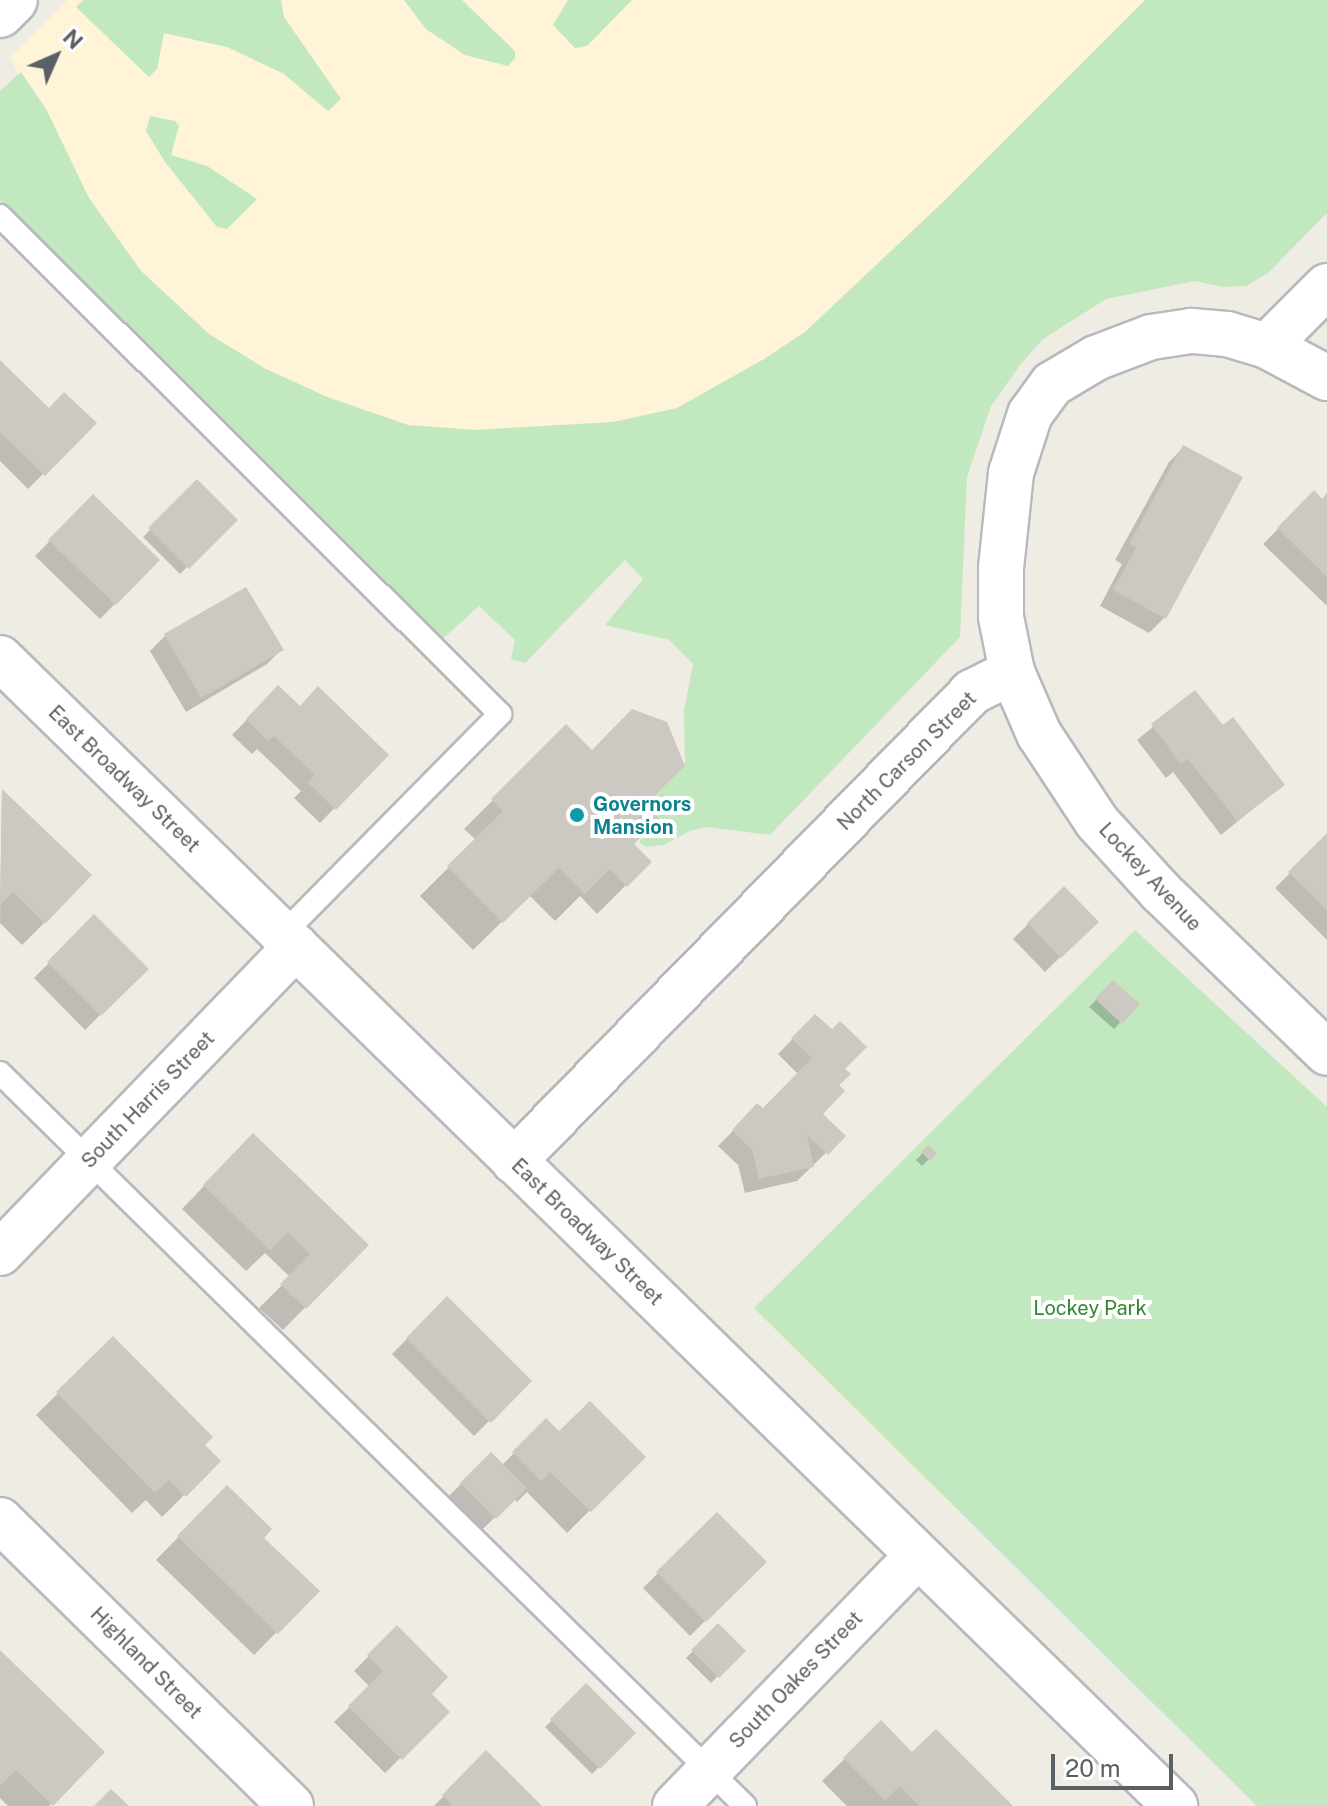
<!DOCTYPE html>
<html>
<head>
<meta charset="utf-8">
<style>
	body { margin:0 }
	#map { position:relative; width:1327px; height:1806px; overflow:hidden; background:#efece3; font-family:"Public Sans",sans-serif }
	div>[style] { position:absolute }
	.commercial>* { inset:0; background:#fff3d8 }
	.green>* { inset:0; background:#c1e8bf }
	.shadow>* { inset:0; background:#0003 }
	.building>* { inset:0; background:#ccc8c2 }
	.roads { filter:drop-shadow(2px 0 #b6babe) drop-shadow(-2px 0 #b6babe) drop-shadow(0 2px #b6babe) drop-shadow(0 -2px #b6babe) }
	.service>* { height:22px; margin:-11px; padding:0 11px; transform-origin:11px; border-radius:11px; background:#fff }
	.minor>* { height:44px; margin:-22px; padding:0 22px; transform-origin:22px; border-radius:22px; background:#fff }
	.tertiary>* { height:44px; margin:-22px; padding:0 22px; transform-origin:22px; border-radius:22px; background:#fff }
	.dots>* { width:22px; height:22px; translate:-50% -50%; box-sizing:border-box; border:4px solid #fff; border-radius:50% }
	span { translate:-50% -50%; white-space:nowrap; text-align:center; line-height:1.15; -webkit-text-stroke:8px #fff; paint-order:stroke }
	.street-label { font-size:20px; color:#5b6065 }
	.culture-label { font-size:20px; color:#0d838f; font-weight:700 }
	.left { translate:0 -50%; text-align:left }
	.park-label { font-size:20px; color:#328631 }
	.north { position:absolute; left:16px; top:16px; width:80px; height:80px; -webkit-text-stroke:6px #fff; paint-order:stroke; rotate:45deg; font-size:22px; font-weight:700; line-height:32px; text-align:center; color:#5b6065 }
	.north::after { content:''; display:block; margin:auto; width:28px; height:36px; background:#5b6065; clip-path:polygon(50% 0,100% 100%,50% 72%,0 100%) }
	.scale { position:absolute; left:1051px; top:1754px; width:122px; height:36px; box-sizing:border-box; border:4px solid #5b6065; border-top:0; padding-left:10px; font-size:24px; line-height:28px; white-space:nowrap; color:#5b6065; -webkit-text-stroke:6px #fff; paint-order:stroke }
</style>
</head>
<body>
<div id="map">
	<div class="commercial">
		<div style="clip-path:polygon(67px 0,1145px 0,942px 203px,805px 332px,764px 359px,677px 408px,613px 422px,475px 430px,408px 425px,327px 397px,264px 368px,209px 334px,141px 271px,89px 198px,10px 58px)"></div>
	</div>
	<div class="green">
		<div style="clip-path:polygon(83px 0,281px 0,284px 17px,341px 99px,328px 111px,284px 74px,227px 47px,164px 33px,157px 69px,149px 77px,76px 7px)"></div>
		<div style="clip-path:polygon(404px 0,462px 0,515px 51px,515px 58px,508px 66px,465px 55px,426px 29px)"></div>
		<div style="clip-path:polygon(568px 0,632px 0,587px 46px,575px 48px,553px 25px)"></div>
		<div style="clip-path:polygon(1145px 0,1327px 0,1327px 213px,1268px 273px,1246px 286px,1223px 287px,1195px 281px,1106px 299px,1043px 339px,1020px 365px,991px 406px,967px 477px,960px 637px,770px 835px,707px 827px,690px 831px,663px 845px,646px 847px,639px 842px,658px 819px,645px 805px,685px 766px,684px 711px,693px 664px,669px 640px,605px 625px,643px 579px,625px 560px,525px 663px,511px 659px,515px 640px,479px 606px,438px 643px,176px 373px,0 200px,0 91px,21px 72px,46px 109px,89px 198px,141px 271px,209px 334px,264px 368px,327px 397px,408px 425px,475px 430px,613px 422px,677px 408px,764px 359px,805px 332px,942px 203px)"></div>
		<div style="clip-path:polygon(150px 116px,175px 121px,179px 126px,171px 155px,207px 166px,257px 199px,227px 229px,217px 227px,165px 162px,146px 131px)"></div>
		<div style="clip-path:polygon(1135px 930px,1327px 1107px,1327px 1806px,1257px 1806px,754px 1308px)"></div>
	</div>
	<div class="shadow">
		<div style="clip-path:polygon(0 363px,49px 411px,94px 423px,28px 489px,0 461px)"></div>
		<div style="clip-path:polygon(1184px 447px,1241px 478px,1164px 618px,1149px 633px,1100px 606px,1122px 564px,1115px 560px,1169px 462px)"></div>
		<div style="clip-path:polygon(197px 482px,235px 520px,180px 574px,143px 537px)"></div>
		<div style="clip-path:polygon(1314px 493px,1322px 501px,1327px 496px,1327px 606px,1263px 544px)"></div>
		<div style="clip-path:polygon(93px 497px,158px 560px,100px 619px,35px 556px)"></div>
		<div style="clip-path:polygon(246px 589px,281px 650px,267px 664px,186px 712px,150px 651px,165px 636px)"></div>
		<div style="clip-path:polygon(278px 688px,299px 708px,386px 755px,320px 823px,294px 798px,301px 791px,257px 749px,252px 754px,232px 735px)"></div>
		<div style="clip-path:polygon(1194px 693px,1222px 728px,1282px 785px,1221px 835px,1173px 772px,1166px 778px,1137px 740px)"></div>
		<div style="clip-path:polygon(566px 727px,642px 805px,631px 844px,649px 862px,597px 914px,580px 896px,555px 921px,529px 895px,473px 950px,420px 896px,476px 840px,464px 829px)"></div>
		<div style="clip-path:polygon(2px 791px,44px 923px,22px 945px,0 923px)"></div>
		<div style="clip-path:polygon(1327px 836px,1327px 940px,1275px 888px)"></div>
		<div style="clip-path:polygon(1064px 889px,1096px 922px,1045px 972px,1013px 939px)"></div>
		<div style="clip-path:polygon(94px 917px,146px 969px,85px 1030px,34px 978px)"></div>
		<div style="clip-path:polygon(1113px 983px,1137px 1004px,1114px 1029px,1089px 1007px)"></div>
		<div style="clip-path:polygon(815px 1016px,842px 1070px,821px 1114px,843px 1136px,797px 1181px,745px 1193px,738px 1165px,718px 1146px,758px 1106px,763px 1111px,798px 1074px,778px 1054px)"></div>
		<div style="clip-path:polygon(928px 1148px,934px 1154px,922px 1166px,916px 1160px)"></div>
		<div style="clip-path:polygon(231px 1158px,366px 1245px,283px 1330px,259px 1308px,290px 1277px,265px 1253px,246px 1271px,182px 1209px)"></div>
		<div style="clip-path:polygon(447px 1299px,529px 1381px,474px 1436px,392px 1354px)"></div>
		<div style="clip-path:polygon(113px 1339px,218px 1461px,162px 1517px,146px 1500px,132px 1513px,36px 1415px)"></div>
		<div style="clip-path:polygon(546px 1421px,559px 1434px,643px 1457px,567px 1533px,527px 1492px,517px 1502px,514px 1498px,480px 1532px,446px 1499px,491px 1454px,502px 1465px)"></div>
		<div style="clip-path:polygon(227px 1487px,261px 1538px,317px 1591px,254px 1655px,156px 1560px)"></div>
		<div style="clip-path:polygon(717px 1514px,764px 1562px,690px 1636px,643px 1588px)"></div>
		<div style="clip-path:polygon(718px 1626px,743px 1651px,711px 1683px,686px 1658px)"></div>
		<div style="clip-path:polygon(397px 1628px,429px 1694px,447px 1712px,385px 1773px,334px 1722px,370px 1687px,354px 1671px)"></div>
		<div style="clip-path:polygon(0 1653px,102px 1752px,49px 1806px,8px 1806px,0 1798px)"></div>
		<div style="clip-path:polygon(586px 1686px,633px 1733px,592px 1774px,545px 1727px)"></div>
		<div style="clip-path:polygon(881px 1723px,912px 1755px,1008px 1806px,847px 1806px,822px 1781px)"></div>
		<div style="clip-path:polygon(486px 1753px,539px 1806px,434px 1806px)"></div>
	</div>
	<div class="building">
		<div style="clip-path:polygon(0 360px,49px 408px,64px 392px,97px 423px,45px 476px,0 432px)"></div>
		<div style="clip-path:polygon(1183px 445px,1243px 477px,1166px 619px,1113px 590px,1136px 548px,1129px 544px)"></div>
		<div style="clip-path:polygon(197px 479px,238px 520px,189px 569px,148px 528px)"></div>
		<div style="clip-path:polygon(1314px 490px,1322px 499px,1327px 493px,1327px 577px,1277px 528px)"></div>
		<div style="clip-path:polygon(93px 494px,160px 560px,116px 605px,48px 540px)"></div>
		<div style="clip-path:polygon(246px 587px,284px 650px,201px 698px,164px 634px)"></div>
		<div style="clip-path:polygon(278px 685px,300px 706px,318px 686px,389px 755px,336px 810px,307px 782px,315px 775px,274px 736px,268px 741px,246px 719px)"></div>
		<div style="clip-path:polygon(1195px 690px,1223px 725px,1233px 717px,1285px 785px,1237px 821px,1188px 759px,1181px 764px,1151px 724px)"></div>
		<div style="clip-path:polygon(632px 709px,667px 722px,685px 766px,645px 805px,659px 819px,634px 844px,652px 862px,627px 887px,610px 869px,585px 894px,559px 868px,503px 923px,447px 866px,503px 811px,491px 799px,566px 724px,592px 750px)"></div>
		<div style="clip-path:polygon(2px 789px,92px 875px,45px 924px,13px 892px,0 905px)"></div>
		<div style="clip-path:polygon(1327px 833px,1327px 910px,1288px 872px)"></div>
		<div style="clip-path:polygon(1064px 886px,1099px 922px,1061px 958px,1027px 923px)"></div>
		<div style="clip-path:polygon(94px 914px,149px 969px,101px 1016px,47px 962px)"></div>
		<div style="clip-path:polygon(1113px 980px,1140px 1004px,1122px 1024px,1095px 999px)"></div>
		<div style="clip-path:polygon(815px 1014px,832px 1029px,840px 1021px,867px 1047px,845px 1069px,851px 1074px,839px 1085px,845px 1091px,823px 1114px,846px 1136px,828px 1155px,807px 1135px,814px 1167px,759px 1179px,752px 1150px,732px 1130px,757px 1103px,763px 1108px,812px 1058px,791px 1038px)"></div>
		<div style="clip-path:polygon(253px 1133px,369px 1245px,306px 1309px,280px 1284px,310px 1254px,288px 1232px,270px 1250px,203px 1185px)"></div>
		<div style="clip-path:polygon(928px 1145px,937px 1153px,930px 1161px,921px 1152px)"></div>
		<div style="clip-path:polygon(447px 1296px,532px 1381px,491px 1423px,406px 1338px)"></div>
		<div style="clip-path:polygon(113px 1336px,213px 1437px,205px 1445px,221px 1461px,186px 1497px,169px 1480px,155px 1493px,56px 1392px)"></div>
		<div style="clip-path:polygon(590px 1401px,646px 1457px,591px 1512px,550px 1472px,541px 1481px,512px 1452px,546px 1418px,559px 1431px)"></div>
		<div style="clip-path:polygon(491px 1452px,527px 1488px,496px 1519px,460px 1483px)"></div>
		<div style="clip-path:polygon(227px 1485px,272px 1529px,264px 1538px,320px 1591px,278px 1634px,177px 1536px)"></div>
		<div style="clip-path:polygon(717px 1512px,767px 1562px,706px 1622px,656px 1572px)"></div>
		<div style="clip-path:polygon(718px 1623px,746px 1651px,719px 1678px,691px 1650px)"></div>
		<div style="clip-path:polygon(397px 1625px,448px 1677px,432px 1694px,450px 1712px,402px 1760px,348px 1706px,383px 1671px,367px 1655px)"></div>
		<div style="clip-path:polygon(0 1650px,105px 1752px,53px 1806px,16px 1770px,0 1786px)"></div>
		<div style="clip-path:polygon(586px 1683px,636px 1733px,600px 1769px,550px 1719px)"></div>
		<div style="clip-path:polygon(881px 1720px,912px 1752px,936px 1729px,1013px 1806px,919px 1806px,900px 1786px,885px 1800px,843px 1758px)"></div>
		<div style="clip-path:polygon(486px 1750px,542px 1806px,453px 1806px,442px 1795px)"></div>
		<div style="clip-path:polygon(111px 1789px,129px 1806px,94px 1806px)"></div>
	</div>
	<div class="roads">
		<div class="service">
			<div style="left:0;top:216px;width:706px;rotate:44.89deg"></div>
			<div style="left:500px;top:714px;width:309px;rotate:134.6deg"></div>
			<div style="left:0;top:1073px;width:1045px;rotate:44.53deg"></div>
		</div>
		<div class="minor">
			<div style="left:0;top:15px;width:21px;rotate:-45deg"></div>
			<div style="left:1327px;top:286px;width:85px;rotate:135deg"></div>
			<div style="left:1267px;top:346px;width:42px;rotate:-163.3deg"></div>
			<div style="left:1227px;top:334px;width:36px;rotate:-175deg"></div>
			<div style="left:1191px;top:331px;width:40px;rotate:171.5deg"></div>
			<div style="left:1151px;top:337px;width:59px;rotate:159.1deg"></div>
			<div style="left:1096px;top:358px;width:51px;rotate:149.4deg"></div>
			<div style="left:1052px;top:384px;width:37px;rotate:126deg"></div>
			<div style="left:1030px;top:414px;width:62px;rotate:107.9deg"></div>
			<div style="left:1011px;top:473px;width:96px;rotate:96deg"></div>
			<div style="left:1001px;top:568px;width:49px;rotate:90deg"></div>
			<div style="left:1001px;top:617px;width:56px;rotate:78.7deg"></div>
			<div style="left:1012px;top:672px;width:68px;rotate:66.5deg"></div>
			<div style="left:1039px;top:734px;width:105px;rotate:56.6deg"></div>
			<div style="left:1097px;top:822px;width:95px;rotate:47.6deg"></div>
			<div style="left:1161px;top:892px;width:231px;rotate:44.1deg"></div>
			<div style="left:1267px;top:346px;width:68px;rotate:28.1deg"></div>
			<div style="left:514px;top:1161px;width:656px;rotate:-45.68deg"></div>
			<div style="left:972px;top:692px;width:45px;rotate:-26.6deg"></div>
			<div style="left:0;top:1253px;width:426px;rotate:-46deg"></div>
			<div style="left:0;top:1520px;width:408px;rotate:44.5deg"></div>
			<div style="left:675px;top:1806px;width:349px;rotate:-45.9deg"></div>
		</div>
		<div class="tertiary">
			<div style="left:0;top:658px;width:1643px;rotate:44.33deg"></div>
		</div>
	</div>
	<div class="dots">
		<div style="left:577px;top:815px;background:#0f9aa8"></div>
	</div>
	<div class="street-label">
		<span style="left:907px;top:761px;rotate:-45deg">North Carson Street</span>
		<span style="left:124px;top:779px;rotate:44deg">East Broadway Street</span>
		<span style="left:1150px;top:877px;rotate:47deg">Lockey Avenue</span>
		<span style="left:148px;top:1100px;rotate:-46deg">South Harris Street</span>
		<span style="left:587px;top:1232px;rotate:44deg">East Broadway Street</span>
		<span style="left:146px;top:1663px;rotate:45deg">Highland Street</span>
		<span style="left:796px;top:1680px;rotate:-46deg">South Oakes Street</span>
	</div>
	<div class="culture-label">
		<span class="left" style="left:593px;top:816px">Governors<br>Mansion</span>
	</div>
	<div class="park-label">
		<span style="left:1090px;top:1308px">Lockey Park</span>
	</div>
	<div class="north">N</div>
	<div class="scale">20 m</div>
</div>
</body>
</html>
